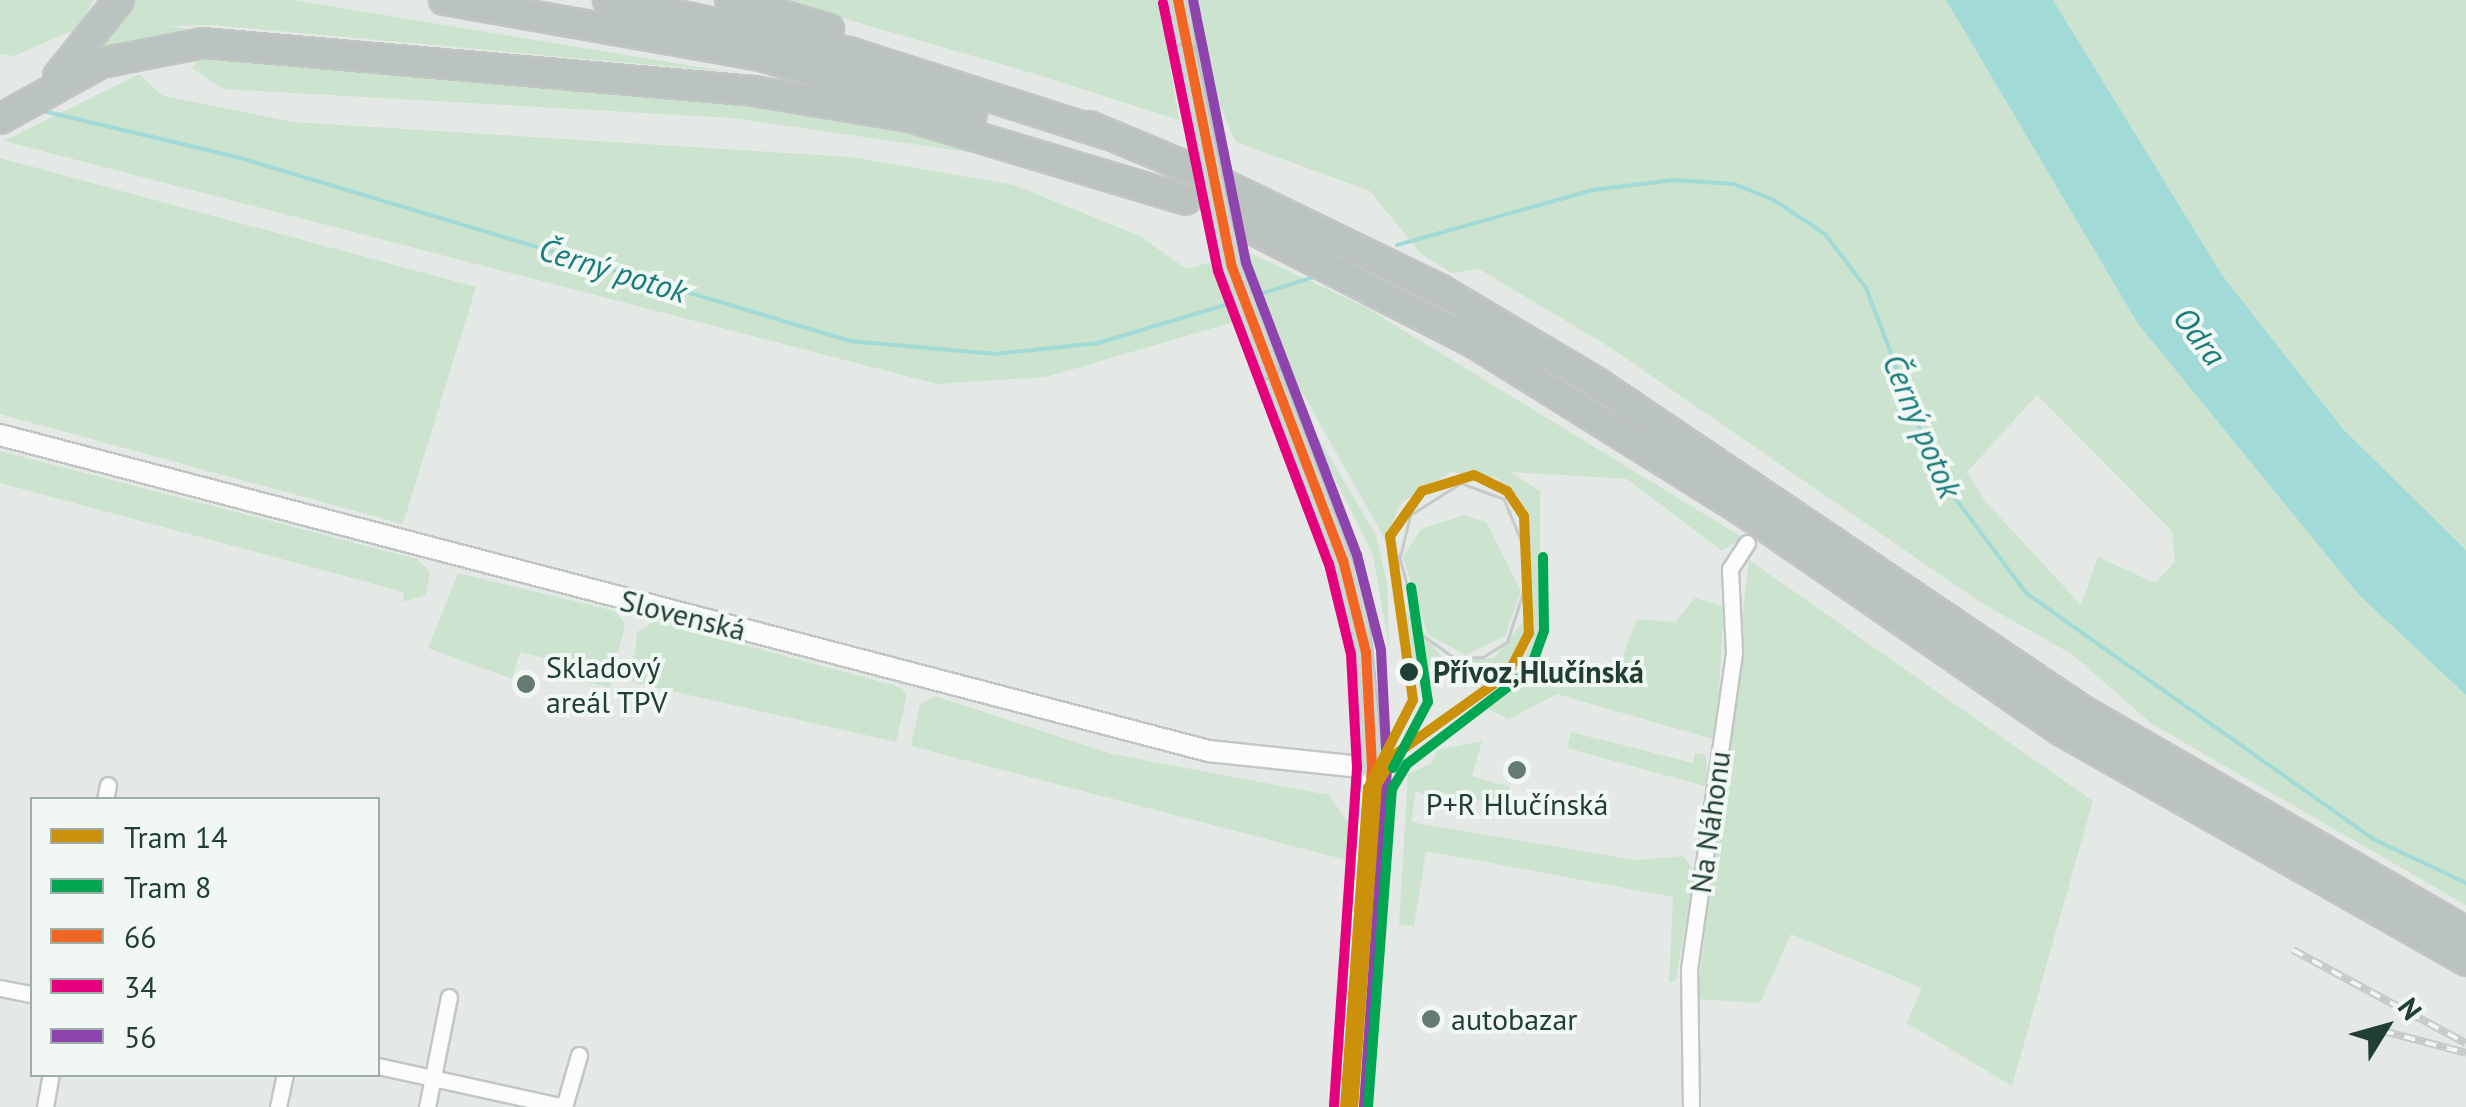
<!DOCTYPE html>
<html>
<head>
<meta charset="utf-8">
<style>
	body { margin:0 }
	#map { position:relative; width:2466px; height:1107px; overflow:hidden; background:#e4e9e6; font-family:"PT Sans",sans-serif }
	div>[style] { position:absolute }
	.green>* { inset:0; background:#cce3cf }
	.water>* { inset:0; background:#a2dad8 }
	.stream>* { height:4px; margin:-2px; padding:0 2px; transform-origin:2px; border-radius:2px; background:#a2dad8 }
	.roads { filter:drop-shadow(2px 0 #c1c6c3) drop-shadow(-2px 0 #c1c6c3) drop-shadow(0 2px #c1c6c3) drop-shadow(0 -2px #c1c6c3) }
	.street>* { height:15px; margin:-7.5px; padding:0 7.5px; transform-origin:7.5px; border-radius:7.5px; background:#fbfcfb }
	.secondary>* { height:20px; margin:-10px; padding:0 10px; transform-origin:10px; border-radius:10px; background:#fbfcfb }
	.primary>* { height:22px; margin:-11px; padding:0 11px; transform-origin:11px; border-radius:11px; background:#cdd6d2 }
	.highway>* { height:28px; margin:-14px; padding:0 14px; transform-origin:14px; border-radius:14px; background:#bac3bf }
	.tram>* { height:2.5px; margin:-1.25px; padding:0 1.25px; transform-origin:1.25px; border-radius:1.25px; background:#c6cac8 }
	.rail>* { height:8px; margin-top:-4px; transform-origin:0; background:repeating-linear-gradient(90deg,#f1f8f4 0 11px,#c6cac8 0 22px); box-sizing:border-box; border-block:2px solid #c6cac8 }
	.bridges { filter:drop-shadow(2px 0 #bcc5c1) drop-shadow(-2px 0 #bcc5c1) drop-shadow(0 2px #bcc5c1) drop-shadow(0 -2px #bcc5c1) }
	.primary-bridge>* { height:22px; margin:-11px; padding:0 11px; transform-origin:11px; border-radius:11px; background:#cdd6d2 }
	.bus-1>* { height:10px; margin:-5px; padding:0 5px; transform-origin:5px; border-radius:5px; background:#f26522 }
	.bus-2>* { height:10px; margin:-5px; padding:0 5px; transform-origin:5px; border-radius:5px; background:#e5007d }
	.bus-3>* { height:10px; margin:-5px; padding:0 5px; transform-origin:5px; border-radius:5px; background:#8e44ad }
	.tram-1>* { height:10px; margin:-5px; padding:0 5px; transform-origin:5px; border-radius:5px; background:#cc910a }
	.tram-2>* { height:10px; margin:-5px; padding:0 5px; transform-origin:5px; border-radius:5px; background:#00a651 }
	.dots>* { width:28px; height:28px; translate:-50% -50%; box-sizing:border-box; border:5px solid #f1f8f4; border-radius:50% }
	span { translate:-50% -50%; white-space:nowrap; text-align:center; line-height:1.15; -webkit-text-stroke:8px #f1f8f4; paint-order:stroke }
	.street-label { font-size:30px; color:#203e31 }
	.poi-label { font-size:30px; color:#203e31 }
	.left { translate:0 -50%; text-align:left }
	.stop-label { font-size:30px; color:#203e31; font-weight:700 }
	.water-label { font-size:32px; color:#187c7b; font-style:italic }
	.legend { position:absolute; left:30px; top:797px; width:350px; height:280px; box-sizing:border-box; background:#f1f8f4; border:2px solid #9daea6; margin:0; padding:12px 18px; list-style:none; font-size:30px; color:#203e31 }
	.legend li { display:flex; align-items:center; gap:20px; height:50px }
	.legend b { width:50px; border:2px solid #9daea6 }
	.north { position:absolute; left:2336px; top:977px; width:100px; height:100px; -webkit-text-stroke:8px #f1f8f4; paint-order:stroke; rotate:53deg; font-size:28px; font-weight:700; line-height:40px; text-align:center; color:#203e31 }
	.north::after { content:''; display:block; margin:auto; width:35px; height:45px; background:#203e31; clip-path:polygon(50% 0,100% 100%,50% 72%,0 100%) }
</style>
</head>
<body>
<div id="map">
	<div class="green">
		<div style="clip-path:polygon(0 0,94px 0,78px 28px,14px 56px,0 54px)"></div>
		<div style="clip-path:polygon(130px 0,293px 0,729px 72px,212px 25px,168px 26px,203px 31px,99px 50px)"></div>
		<div style="clip-path:polygon(780px 0,1159px 0,1179px 120px,1035px 74px)"></div>
		<div style="clip-path:polygon(evenodd,1197px 0,1946px 0,2138px 324px,2359px 595px,2466px 695px,2466px 905px,2152px 724px,2073px 655px,1980px 602px,1608px 346px,1479px 269px,1452px 273px,1421px 254px,1370px 191px,1236px 142px,1207px 79px,1197px 0,2037px 395px,2172px 531px,2175px 562px,2155px 583px,2098px 557px,2081px 605px,1985px 501px,1967px 472px,2037px 395px)"></div>
		<div style="clip-path:polygon(2053px 0,2466px 0,2466px 550px,2343px 429px,2222px 275px)"></div>
		<div style="clip-path:polygon(203px 54px,693px 93px,904px 125px,1010px 158px,733px 118px,223px 89px,192px 68px)"></div>
		<div style="clip-path:polygon(139px 74px,163px 96px,293px 122px,851px 157px,1014px 185px,1140px 236px,1186px 269px,1216px 261px,1234px 322px,1046px 377px,937px 384px,4px 141px)"></div>
		<div style="clip-path:polygon(0 158px,476px 287px,403px 524px,0 414px)"></div>
		<div style="clip-path:polygon(1246px 251px,1365px 307px,1742px 537px,1722px 551px,1627px 479px,1511px 472px,1540px 491px,1540px 672px,1611px 686px,1637px 619px,1675px 622px,1695px 598px,1724px 607px,1716px 740px,1557px 694px,1509px 719px,1479px 705px,1518px 671px,1533px 640px,1527px 510px,1497px 478px,1451px 472px,1401px 503px,1385px 539px,1302px 392px,1290px 385px)"></div>
		<div style="clip-path:polygon(1295px 399px,1376px 535px,1387px 583px,1389px 647px,1373px 555px)"></div>
		<div style="clip-path:polygon(0 451px,417px 559px,430px 572px,426px 595px,403px 602px,404px 592px,0 483px)"></div>
		<div style="clip-path:polygon(1464px 515px,1486px 522px,1521px 591px,1505px 636px,1466px 655px,1428px 635px,1403px 557px,1421px 529px)"></div>
		<div style="clip-path:polygon(1749px 560px,2093px 801px,2012px 1086px,1907px 1023px,1922px 988px,1791px 934px,1760px 1003px,1697px 999px)"></div>
		<div style="clip-path:polygon(458px 573px,615px 611px,625px 624px,610px 688px,561px 676px,564px 663px,520px 652px,512px 679px,428px 648px)"></div>
		<div style="clip-path:polygon(1404px 608px,1445px 661px,1494px 658px,1525px 619px,1524px 634px,1510px 665px,1478px 690px,1459px 668px,1415px 667px)"></div>
		<div style="clip-path:polygon(655px 621px,900px 687px,907px 695px,896px 742px,632px 682px,637px 632px)"></div>
		<div style="clip-path:polygon(935px 696px,1112px 754px,1329px 795px,1349px 824px,1346px 860px,911px 746px,920px 704px)"></div>
		<div style="clip-path:polygon(1571px 732px,1693px 763px,1695px 753px,1706px 755px,1708px 787px,1567px 748px)"></div>
		<div style="clip-path:polygon(1482px 741px,1472px 776px,1510px 787px,1506px 806px,1469px 798px,1464px 810px,1416px 791px,1411px 822px,1636px 860px,1683px 856px,1694px 871px,1676px 980px,1669px 983px,1673px 897px,1426px 851px,1414px 926px,1399px 925px,1408px 774px,1432px 763px,1437px 750px)"></div>
	</div>
	<div class="water">
		<div style="clip-path:polygon(1946px 0,2053px 0,2222px 275px,2343px 429px,2466px 550px,2466px 695px,2359px 595px,2138px 324px)"></div>
	</div>
	<div class="stream">
		<div style="left:39px;top:110px;width:204px;rotate:13.4deg"></div>
		<div style="left:237px;top:157px;width:640px;rotate:16.71deg"></div>
		<div style="left:850px;top:341px;width:146px;rotate:5.1deg"></div>
		<div style="left:995px;top:354px;width:104px;rotate:-6.1deg"></div>
		<div style="left:1098px;top:343px;width:139px;rotate:-16.7deg"></div>
		<div style="left:1397px;top:245px;width:204px;rotate:-15.7deg"></div>
		<div style="left:1593px;top:190px;width:81px;rotate:-7.1deg"></div>
		<div style="left:1673px;top:180px;width:61px;rotate:3.8deg"></div>
		<div style="left:1734px;top:184px;width:41px;rotate:21.5deg"></div>
		<div style="left:1772px;top:199px;width:64px;rotate:33.4deg"></div>
		<div style="left:1825px;top:234px;width:68px;rotate:52.8deg"></div>
		<div style="left:1866px;top:288px;width:199px;rotate:69.1deg"></div>
		<div style="left:1937px;top:474px;width:149px;rotate:53.2deg"></div>
		<div style="left:2026px;top:593px;width:425px;rotate:35.3deg"></div>
		<div style="left:2373px;top:839px;width:103px;rotate:25.3deg"></div>
		<div style="left:1257px;top:295px;width:60px;rotate:-17.5deg"></div>
	</div>
	<div class="roads">
		<div class="street">
			<div style="left:105px;top:800px;width:15px;rotate:-79deg"></div>
			<div style="left:0;top:988px;width:33px;rotate:11deg"></div>
			<div style="left:378px;top:1066px;width:190px;rotate:12.4deg"></div>
			<div style="left:45px;top:1107px;width:34px;rotate:-80deg"></div>
			<div style="left:278px;top:1107px;width:34px;rotate:-78deg"></div>
			<div style="left:427px;top:1107px;width:112px;rotate:-78.7deg"></div>
			<div style="left:564px;top:1107px;width:54px;rotate:-73.9deg"></div>
			<div style="left:1691px;top:1107px;width:138px;rotate:-90.8deg"></div>
			<div style="left:1689px;top:969px;width:320px;rotate:-81.9deg"></div>
			<div style="left:1734px;top:652px;width:83px;rotate:-92.8deg"></div>
			<div style="left:1730px;top:569px;width:31px;rotate:-57deg"></div>
		</div>
		<div class="secondary">
			<div style="left:0;top:435px;width:1250px;rotate:14.65deg"></div>
			<div style="left:1209px;top:751px;width:164px;rotate:6deg"></div>
			<div style="left:1372px;top:768px;width:340px;rotate:93.9deg"></div>
		</div>
		<div class="primary">
			<div style="left:1178px;top:0;width:56px;rotate:82.9deg"></div>
			<div style="left:1267px;top:367px;width:249px;rotate:69.3deg"></div>
			<div style="left:1355px;top:600px;width:169px;rotate:84.2deg"></div>
		</div>
		<div class="highway">
			<div style="left:444px;top:0;width:318px;rotate:10deg"></div>
			<div style="left:757px;top:55px;width:223px;rotate:15.8deg"></div>
			<div style="left:608px;top:0;width:247px;rotate:12.2deg"></div>
			<div style="left:849px;top:52px;width:270px;rotate:17.7deg"></div>
			<div style="left:730px;top:0;width:103px;rotate:16.3deg"></div>
			<div style="left:58px;top:76px;width:97px;rotate:-51.2deg"></div>
			<div style="left:0;top:119px;width:115px;rotate:-29deg"></div>
			<div style="left:101px;top:63px;width:104px;rotate:-11.1deg"></div>
			<div style="left:203px;top:43px;width:553px;rotate:4.98deg"></div>
			<div style="left:754px;top:91px;width:158px;rotate:9.5deg"></div>
			<div style="left:910px;top:117px;width:288px;rotate:16.7deg"></div>
			<div style="left:1089px;top:126px;width:114px;rotate:22.7deg"></div>
			<div style="left:1225px;top:185px;width:240px;rotate:25.9deg"></div>
			<div style="left:1441px;top:290px;width:184px;rotate:30.7deg"></div>
			<div style="left:1599px;top:384px;width:583px;rotate:34.02deg"></div>
			<div style="left:2082px;top:710px;width:444px;rotate:30deg"></div>
			<div style="left:1234px;top:220px;width:272px;rotate:27.1deg"></div>
			<div style="left:1476px;top:344px;width:308px;rotate:32deg"></div>
			<div style="left:1737px;top:507px;width:393px;rotate:34.6deg"></div>
			<div style="left:2060px;top:730px;width:467px;rotate:29.6deg"></div>
		</div>
	</div>
	<div class="tram">
		<div style="left:1399px;top:555px;width:82px;rotate:74.4deg"></div>
		<div style="left:1421px;top:634px;width:42px;rotate:35.2deg"></div>
		<div style="left:1455px;top:658px;width:28px;rotate:-2deg"></div>
		<div style="left:1483px;top:657px;width:28px;rotate:-32deg"></div>
		<div style="left:1507px;top:642px;width:71px;rotate:-72.1deg"></div>
		<div style="left:1397px;top:570px;width:57px;rotate:-76.7deg"></div>
		<div style="left:1410px;top:515px;width:60px;rotate:-32.1deg"></div>
		<div style="left:1461px;top:483px;width:46px;rotate:20.4deg"></div>
		<div style="left:1504px;top:499px;width:63px;rotate:67.5deg"></div>
	</div>
	<div class="rail">
		<div style="left:2293px;top:950px;width:196px;rotate:28.3deg"></div>
		<div style="left:2383px;top:1031px;width:86px;rotate:14.8deg"></div>
	</div>
	<div class="bridges">
		<div class="primary-bridge">
			<div style="left:1185px;top:56px;width:175px;rotate:78.1deg"></div>
			<div style="left:1221px;top:227px;width:147px;rotate:71.8deg"></div>
		</div>
	</div>
	<div class="bus-1">
		<div style="left:1178px;top:0;width:272px;rotate:78.6deg"></div>
		<div style="left:1232px;top:267px;width:313px;rotate:69.3deg"></div>
		<div style="left:1343px;top:560px;width:95px;rotate:76deg"></div>
		<div style="left:1366px;top:652px;width:116px;rotate:87deg"></div>
		<div style="left:1372px;top:768px;width:340px;rotate:93.9deg"></div>
	</div>
	<div class="bus-2">
		<div style="left:1163px;top:3px;width:274px;rotate:78.4deg"></div>
		<div style="left:1218px;top:271px;width:313px;rotate:69.3deg"></div>
		<div style="left:1329px;top:564px;width:93px;rotate:76.3deg"></div>
		<div style="left:1351px;top:654px;width:114px;rotate:87deg"></div>
		<div style="left:1357px;top:768px;width:339px;rotate:93.9deg"></div>
	</div>
	<div class="bus-3">
		<div style="left:1193px;top:0;width:268px;rotate:78.6deg"></div>
		<div style="left:1246px;top:263px;width:312px;rotate:69.2deg"></div>
		<div style="left:1357px;top:555px;width:98px;rotate:75.8deg"></div>
		<div style="left:1381px;top:650px;width:119px;rotate:87.1deg"></div>
		<div style="left:1387px;top:769px;width:339px;rotate:93.9deg"></div>
	</div>
	<div class="tram-1">
		<div style="left:1345px;top:1107px;width:320px;rotate:-85.9deg"></div>
		<div style="left:1368px;top:788px;width:99px;rotate:-62.9deg"></div>
		<div style="left:1413px;top:700px;width:166px;rotate:-98deg"></div>
		<div style="left:1390px;top:536px;width:55px;rotate:-54.6deg"></div>
		<div style="left:1422px;top:491px;width:54px;rotate:-17.1deg"></div>
		<div style="left:1474px;top:475px;width:37px;rotate:26deg"></div>
		<div style="left:1507px;top:491px;width:30px;rotate:56deg"></div>
		<div style="left:1524px;top:516px;width:117px;rotate:87.6deg"></div>
		<div style="left:1529px;top:633px;width:46px;rotate:117.1deg"></div>
		<div style="left:1508px;top:674px;width:138px;rotate:144.5deg"></div>
		<div style="left:1396px;top:754px;width:36px;rotate:122deg"></div>
		<div style="left:1377px;top:784px;width:324px;rotate:94.2deg"></div>
	</div>
	<div class="tram-2">
		<div style="left:1393px;top:768px;width:75px;rotate:-62.1deg"></div>
		<div style="left:1428px;top:702px;width:116px;rotate:-98.4deg"></div>
		<div style="left:1368px;top:1107px;width:319px;rotate:-85.7deg"></div>
		<div style="left:1392px;top:789px;width:29px;rotate:-59deg"></div>
		<div style="left:1407px;top:764px;width:155px;rotate:-37.4deg"></div>
		<div style="left:1530px;top:670px;width:41px;rotate:-70.3deg"></div>
		<div style="left:1544px;top:631px;width:74px;rotate:-90.8deg"></div>
	</div>
	<div class="dots">
		<div style="left:1409px;top:672px;background:#203e31"></div>
		<div style="left:526px;top:684px;background:#657a70"></div>
		<div style="left:1517px;top:770px;background:#657a70"></div>
		<div style="left:1431px;top:1019px;background:#657a70"></div>
	</div>
	<div class="street-label">
		<span style="left:683px;top:615px;rotate:14deg">Slovenská</span>
		<span style="left:1710px;top:822px;rotate:-82deg">Na Náhonu</span>
	</div>
	<div class="poi-label">
		<span class="left" style="left:546px;top:684px">Skladový<br>areál TPV</span>
		<span style="left:1517px;top:804px">P+R Hlučínská</span>
		<span class="left" style="left:1451px;top:1019px">autobazar</span>
	</div>
	<div class="stop-label">
		<span class="left" style="left:1433px;top:672px">Přívoz,Hlučínská</span>
	</div>
	<div class="water-label">
		<span style="left:613px;top:270px;rotate:17deg">Černý potok</span>
		<span style="left:2200px;top:336px;rotate:53deg">Odra</span>
		<span style="left:1922px;top:426px;rotate:67deg">Černý potok</span>
	</div>
	<ul class="legend">
	<li><b style="height:12px;background:#cc910a"></b>Tram 14</li>
	<li><b style="height:12px;background:#00a651"></b>Tram 8</li>
	<li><b style="height:12px;background:#f26522"></b>66</li>
	<li><b style="height:12px;background:#e5007d"></b>34</li>
	<li><b style="height:12px;background:#8e44ad"></b>56</li>
	</ul>
	<div class="north">N</div>
</div>
</body>
</html>
